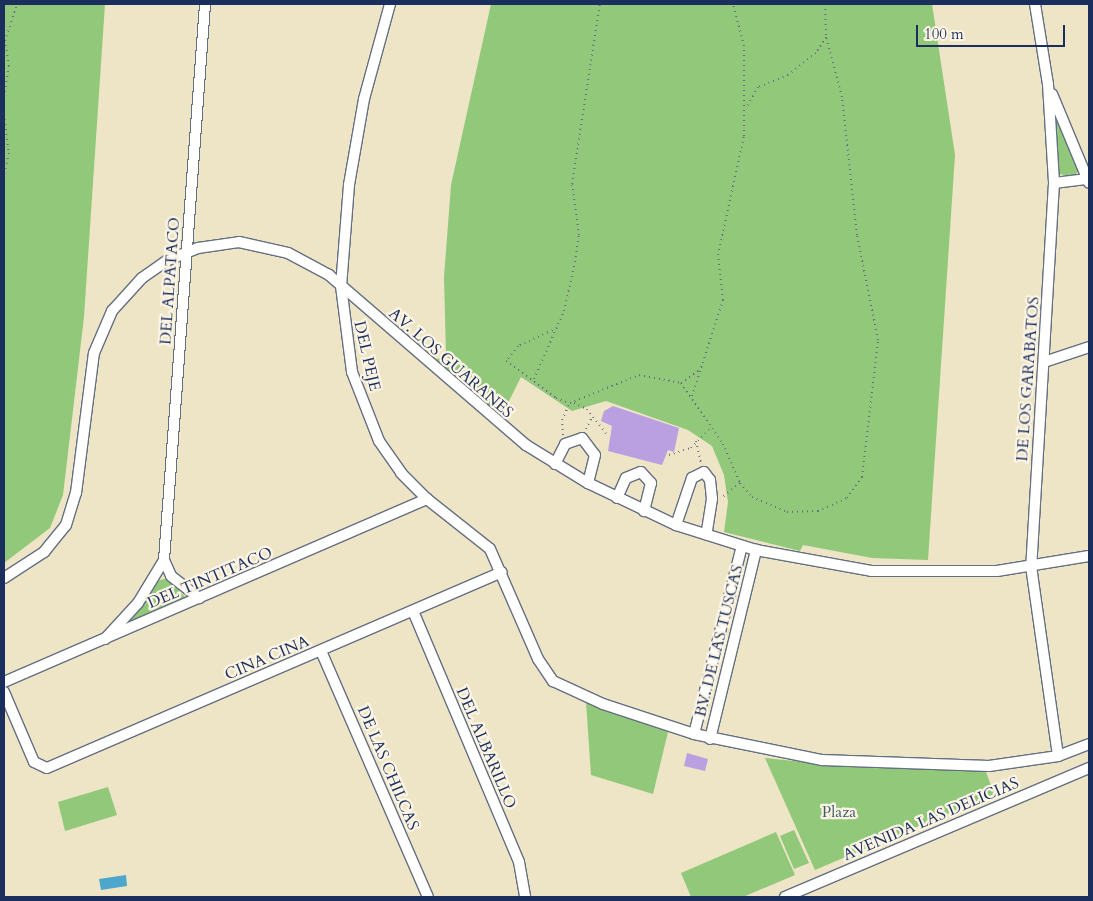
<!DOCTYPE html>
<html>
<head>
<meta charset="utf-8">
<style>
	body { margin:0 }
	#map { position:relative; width:1093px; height:901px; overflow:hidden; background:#ede5c6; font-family:Cardo,serif }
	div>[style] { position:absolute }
	.green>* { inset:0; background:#92c87a }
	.water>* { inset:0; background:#4da6cb }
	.building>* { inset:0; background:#ba9fe1 }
	.path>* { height:2px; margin-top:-1px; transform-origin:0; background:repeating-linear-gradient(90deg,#646f82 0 1px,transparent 0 5px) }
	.roads { filter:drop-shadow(1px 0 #646f82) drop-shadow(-1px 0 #646f82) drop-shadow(0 1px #646f82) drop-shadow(0 -1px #646f82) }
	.minor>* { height:10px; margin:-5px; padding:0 5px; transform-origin:5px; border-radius:5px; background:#fff }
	span { translate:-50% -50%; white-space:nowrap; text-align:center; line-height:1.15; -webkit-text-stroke:4.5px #fcf5e5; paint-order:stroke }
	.street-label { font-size:16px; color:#1b2f5e }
	.park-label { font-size:16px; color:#3f5d66 }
	.frame { position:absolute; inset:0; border:5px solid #1b2f5e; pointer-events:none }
	.scale { position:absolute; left:916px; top:25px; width:149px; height:22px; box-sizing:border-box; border:2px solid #1b2f5e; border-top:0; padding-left:6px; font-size:15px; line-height:18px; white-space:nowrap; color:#1b2f5e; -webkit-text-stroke:4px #fcf5e5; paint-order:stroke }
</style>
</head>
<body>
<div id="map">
	<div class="green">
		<div style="clip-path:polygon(4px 4px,105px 4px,84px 317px,63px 495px,50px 528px,4px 563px)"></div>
		<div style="clip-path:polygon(491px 4px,932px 4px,955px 155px,928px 560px,872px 558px,803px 545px,800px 551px,724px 532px,728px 502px,724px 475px,712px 446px,688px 430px,606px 401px,572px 411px,521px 377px,500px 419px,433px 361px,446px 355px,444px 277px,451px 185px)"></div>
		<div style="clip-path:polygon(1051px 100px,1079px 170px,1075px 176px,1057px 174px)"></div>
		<div style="clip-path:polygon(168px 578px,187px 599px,125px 626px,157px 581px)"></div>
		<div style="clip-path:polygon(586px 702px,668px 732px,653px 794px,591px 775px)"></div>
		<div style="clip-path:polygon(765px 758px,863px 768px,985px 769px,994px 794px,815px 870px)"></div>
		<div style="clip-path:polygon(108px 787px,117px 815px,65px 831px,58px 802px)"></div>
		<div style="clip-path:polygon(794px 830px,809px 863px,794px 869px,780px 836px)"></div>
		<div style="clip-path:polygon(776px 832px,795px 875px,743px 897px,691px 897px,681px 873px)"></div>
	</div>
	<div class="water">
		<div style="clip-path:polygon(126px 875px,127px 886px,101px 890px,99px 879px)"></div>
	</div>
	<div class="building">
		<div style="clip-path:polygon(613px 406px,679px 428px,674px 452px,668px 450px,662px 465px,608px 451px,612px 426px,601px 421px,604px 411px)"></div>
		<div style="clip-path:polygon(687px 753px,708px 759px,705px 771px,684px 766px)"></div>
	</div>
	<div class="path">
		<div style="left:825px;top:4px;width:32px;rotate:88deg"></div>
		<div style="left:4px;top:97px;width:31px;rotate:-81deg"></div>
		<div style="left:9px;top:66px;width:25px;rotate:-99deg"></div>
		<div style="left:5px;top:41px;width:39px;rotate:-72deg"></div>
		<div style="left:4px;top:114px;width:39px;rotate:83deg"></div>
		<div style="left:9px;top:153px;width:23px;rotate:103deg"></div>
		<div style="left:557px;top:328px;width:43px;rotate:155.2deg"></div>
		<div style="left:518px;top:346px;width:19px;rotate:129deg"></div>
		<div style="left:506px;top:361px;width:62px;rotate:36.5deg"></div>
		<div style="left:556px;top:398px;width:14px;rotate:21deg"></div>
		<div style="left:534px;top:379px;width:74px;rotate:-66.2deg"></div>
		<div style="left:564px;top:311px;width:50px;rotate:-77.3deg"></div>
		<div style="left:575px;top:262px;width:27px;rotate:-82deg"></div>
		<div style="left:579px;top:235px;width:51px;rotate:-97.8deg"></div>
		<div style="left:572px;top:184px;width:182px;rotate:-81.2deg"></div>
		<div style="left:681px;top:383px;width:22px;rotate:-36deg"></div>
		<div style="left:692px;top:396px;width:101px;rotate:-72.1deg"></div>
		<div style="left:723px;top:300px;width:45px;rotate:-96.3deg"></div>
		<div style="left:718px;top:255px;width:122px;rotate:-77.7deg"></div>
		<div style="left:744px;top:136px;width:90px;rotate:-90deg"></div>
		<div style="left:744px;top:46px;width:43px;rotate:-104.7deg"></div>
		<div style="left:574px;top:403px;width:14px;rotate:25deg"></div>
		<div style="left:587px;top:409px;width:31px;rotate:52deg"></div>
		<div style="left:586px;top:429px;width:13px;rotate:-63deg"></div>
		<div style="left:563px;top:435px;width:15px;rotate:-94deg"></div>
		<div style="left:562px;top:420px;width:19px;rotate:-65deg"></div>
		<div style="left:570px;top:403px;width:74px;rotate:-22.1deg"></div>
		<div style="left:639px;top:375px;width:43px;rotate:10.8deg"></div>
		<div style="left:681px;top:383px;width:74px;rotate:55.5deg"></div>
		<div style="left:723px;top:444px;width:43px;rotate:66.4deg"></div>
		<div style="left:740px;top:483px;width:22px;rotate:141deg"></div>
		<div style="left:696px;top:441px;width:22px;rotate:77deg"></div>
		<div style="left:669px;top:455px;width:23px;rotate:-18deg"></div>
		<div style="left:691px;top:448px;width:29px;rotate:-46deg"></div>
		<div style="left:740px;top:483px;width:18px;rotate:49deg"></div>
		<div style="left:752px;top:497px;width:38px;rotate:23deg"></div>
		<div style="left:787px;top:512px;width:31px;rotate:-2deg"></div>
		<div style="left:818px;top:511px;width:32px;rotate:-24deg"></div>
		<div style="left:847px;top:498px;width:26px;rotate:-54deg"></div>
		<div style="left:862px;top:477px;width:138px;rotate:-83.3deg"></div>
		<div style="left:878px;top:340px;width:107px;rotate:-101.3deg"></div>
		<div style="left:857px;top:235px;width:139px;rotate:-96.2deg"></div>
		<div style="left:842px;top:97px;width:62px;rotate:-104.9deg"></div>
		<div style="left:826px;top:37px;width:19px;rotate:122deg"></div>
		<div style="left:816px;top:53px;width:36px;rotate:142deg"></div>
		<div style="left:788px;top:75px;width:32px;rotate:158deg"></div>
		<div style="left:758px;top:87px;width:25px;rotate:119deg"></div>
	</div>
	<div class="roads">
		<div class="minor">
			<div style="left:390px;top:4px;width:98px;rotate:105.3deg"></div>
			<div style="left:364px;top:99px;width:87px;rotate:99.9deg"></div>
			<div style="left:349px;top:185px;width:101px;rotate:94.5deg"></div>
			<div style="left:341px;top:286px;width:87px;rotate:82.7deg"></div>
			<div style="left:352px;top:372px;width:74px;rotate:68.6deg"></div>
			<div style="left:379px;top:441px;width:39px;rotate:55deg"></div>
			<div style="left:401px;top:473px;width:37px;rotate:45deg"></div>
			<div style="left:427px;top:499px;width:80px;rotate:38.4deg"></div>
			<div style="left:490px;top:549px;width:120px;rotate:66.4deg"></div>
			<div style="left:538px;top:659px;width:27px;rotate:56deg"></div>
			<div style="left:553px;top:681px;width:55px;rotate:24.7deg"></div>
			<div style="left:603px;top:704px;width:96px;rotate:18.2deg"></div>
			<div style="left:694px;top:734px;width:131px;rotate:11.5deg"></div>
			<div style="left:822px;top:760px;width:167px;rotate:2.1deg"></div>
			<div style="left:989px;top:766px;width:70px;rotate:-8.2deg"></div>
			<div style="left:1058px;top:756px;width:33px;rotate:-21deg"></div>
			<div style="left:1035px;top:4px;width:81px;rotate:80.8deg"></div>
			<div style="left:1048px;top:84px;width:99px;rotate:86.5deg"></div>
			<div style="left:1054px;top:183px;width:384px;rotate:93.4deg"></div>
			<div style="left:1031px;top:566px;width:192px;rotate:81.9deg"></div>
			<div style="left:1052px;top:94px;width:96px;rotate:67.4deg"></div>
			<div style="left:1054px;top:183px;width:32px;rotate:-7deg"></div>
			<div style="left:1044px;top:362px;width:47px;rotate:-18.4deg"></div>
			<div style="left:555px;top:464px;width:22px;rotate:-63deg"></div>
			<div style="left:565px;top:444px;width:18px;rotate:-19deg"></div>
			<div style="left:582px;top:438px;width:21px;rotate:53deg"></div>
			<div style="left:595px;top:455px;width:29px;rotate:104deg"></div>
			<div style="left:617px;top:498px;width:22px;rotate:-66deg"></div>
			<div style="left:626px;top:478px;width:16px;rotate:-22deg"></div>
			<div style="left:641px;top:472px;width:15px;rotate:48deg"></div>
			<div style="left:651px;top:483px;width:29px;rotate:104deg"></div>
			<div style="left:676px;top:525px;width:50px;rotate:-71.2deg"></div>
			<div style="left:692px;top:478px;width:13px;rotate:-27deg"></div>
			<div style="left:704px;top:472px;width:10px;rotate:53deg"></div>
			<div style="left:710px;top:480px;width:19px;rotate:84deg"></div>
			<div style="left:712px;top:499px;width:36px;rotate:99deg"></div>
			<div style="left:164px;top:560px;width:17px;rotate:66deg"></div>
			<div style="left:171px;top:576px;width:36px;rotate:38deg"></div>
			<div style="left:4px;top:578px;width:48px;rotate:-33deg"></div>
			<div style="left:44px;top:552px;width:35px;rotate:-51deg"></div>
			<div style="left:66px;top:525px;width:34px;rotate:-73deg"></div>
			<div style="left:76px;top:493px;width:141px;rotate:-82.7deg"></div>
			<div style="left:94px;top:353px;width:46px;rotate:-66.8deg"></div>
			<div style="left:112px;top:311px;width:45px;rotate:-47.7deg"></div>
			<div style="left:142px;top:278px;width:32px;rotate:-35deg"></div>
			<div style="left:168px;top:260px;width:32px;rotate:-22deg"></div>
			<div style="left:198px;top:248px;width:41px;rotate:-8.3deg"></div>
			<div style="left:239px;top:242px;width:50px;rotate:12.7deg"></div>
			<div style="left:288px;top:253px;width:47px;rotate:28.2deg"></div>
			<div style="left:329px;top:275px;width:260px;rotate:40.8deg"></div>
			<div style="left:526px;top:445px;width:73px;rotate:31.5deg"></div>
			<div style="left:588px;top:483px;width:98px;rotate:25.5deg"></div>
			<div style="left:676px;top:525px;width:84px;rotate:17.4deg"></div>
			<div style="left:756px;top:550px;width:117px;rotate:10.3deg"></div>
			<div style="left:871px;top:571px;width:126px"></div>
			<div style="left:997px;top:571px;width:93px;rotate:-9.3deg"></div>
			<div style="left:413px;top:611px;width:272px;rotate:67.1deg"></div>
			<div style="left:519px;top:862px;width:36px;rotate:80deg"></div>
			<div style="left:105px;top:639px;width:49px;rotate:-47.5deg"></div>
			<div style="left:138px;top:603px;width:50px;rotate:-58.8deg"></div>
			<div style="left:164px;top:560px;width:558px;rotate:-85.78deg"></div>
			<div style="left:321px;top:651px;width:268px;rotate:66.5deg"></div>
			<div style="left:4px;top:682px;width:461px;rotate:-23.4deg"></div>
			<div style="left:4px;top:692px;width:76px;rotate:66.8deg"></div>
			<div style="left:34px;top:762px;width:14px;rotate:25deg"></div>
			<div style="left:47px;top:768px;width:495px;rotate:-23.3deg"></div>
			<div style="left:694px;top:734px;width:194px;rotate:-75.7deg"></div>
			<div style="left:710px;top:739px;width:195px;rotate:-76.3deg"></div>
			<div style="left:785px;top:897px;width:330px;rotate:-23deg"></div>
		</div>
	</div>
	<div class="street-label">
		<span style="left:170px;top:281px;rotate:-86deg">DEL ALPATACO</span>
		<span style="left:367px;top:356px;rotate:77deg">DEL PEJE</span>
		<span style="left:451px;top:363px;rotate:41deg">AV. LOS GUARANES</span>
		<span style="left:1028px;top:379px;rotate:-86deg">DE LOS GARABATOS</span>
		<span style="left:210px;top:578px;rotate:-23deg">DEL TINTITACO</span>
		<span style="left:719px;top:641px;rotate:-76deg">BV. DE LAS TUSCAS</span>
		<span style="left:267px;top:658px;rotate:-23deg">CINA CINA</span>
		<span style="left:486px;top:748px;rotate:67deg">DEL ALBARILLO</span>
		<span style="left:388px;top:768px;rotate:67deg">DE LAS CHILCAS</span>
		<span style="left:931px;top:819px;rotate:-23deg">AVENIDA LAS DELICIAS</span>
	</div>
	<div class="park-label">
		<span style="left:839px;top:812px">Plaza</span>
	</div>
	<div class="frame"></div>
	<div class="scale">100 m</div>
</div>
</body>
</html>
